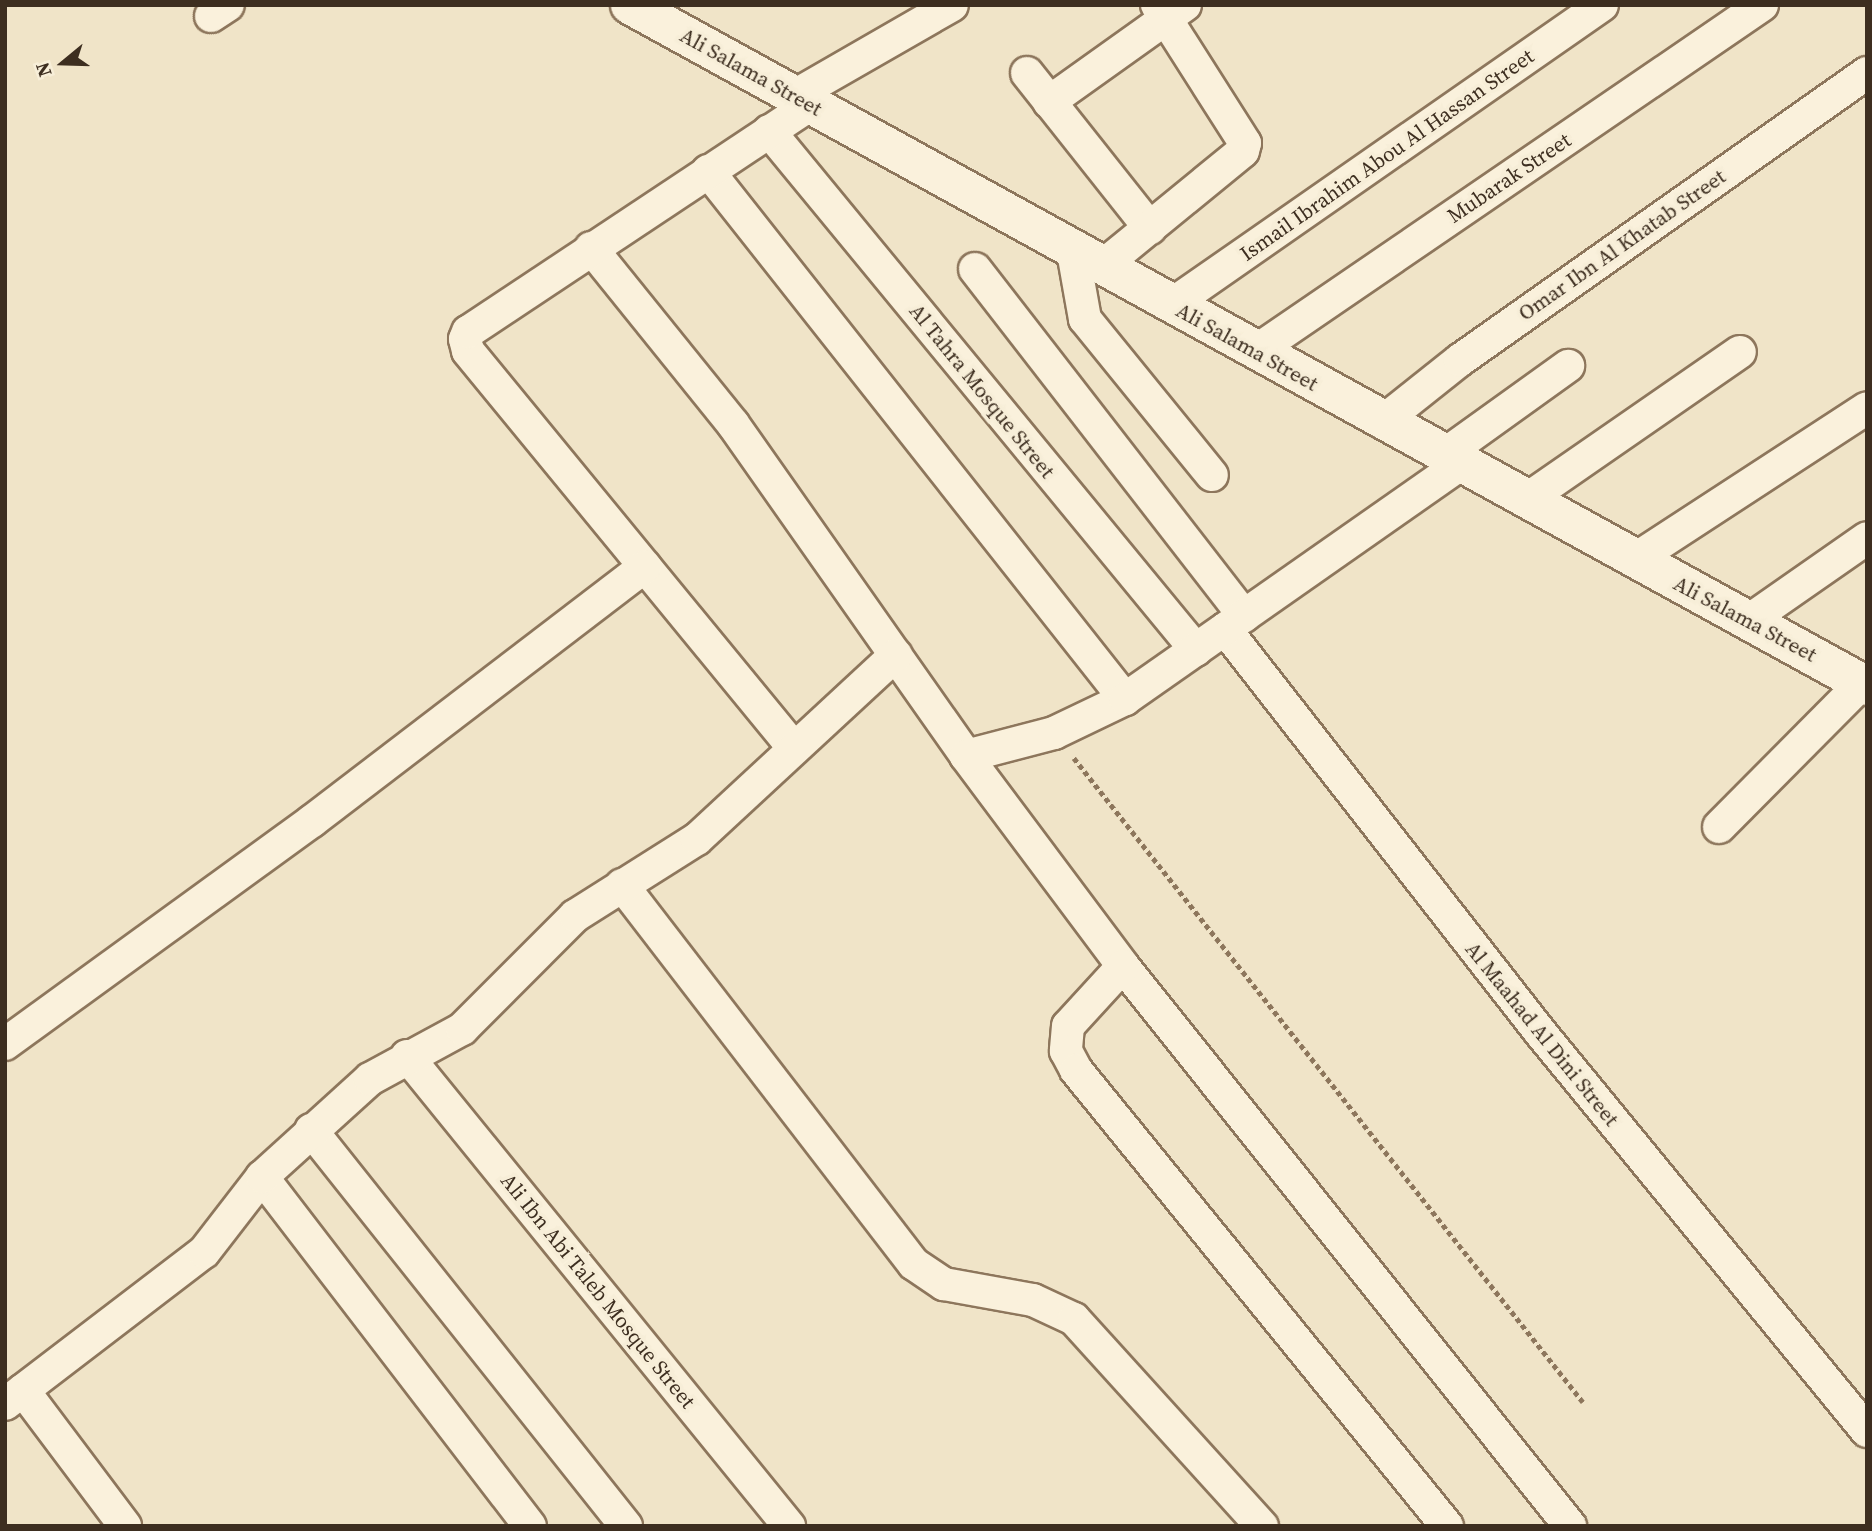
<!DOCTYPE html>
<html>
<head>
<meta charset="utf-8">
<style>
	body { margin:0 }
	#map { position:relative; width:1872px; height:1531px; overflow:hidden; background:#f0e4c8; font-family:"Source Serif 4",serif }
	div>[style] { position:absolute }
	.path>* { height:4.5px; margin-top:-2.25px; transform-origin:0; background:repeating-linear-gradient(90deg,#8d765c 0 5px,transparent 0 8.5px) }
	.roads { filter:drop-shadow(2px 0 #8d765c) drop-shadow(-2px 0 #8d765c) drop-shadow(0 2px #8d765c) drop-shadow(0 -2px #8d765c) }
	.street>* { height:32px; margin:-16px; padding:0 16px; transform-origin:16px; border-radius:16px; background:#faf1dc }
	.secondary>* { height:38px; margin:-19px; padding:0 19px; transform-origin:19px; border-radius:19px; background:#faf1dc }
	span { translate:-50% -50%; white-space:nowrap; text-align:center; line-height:1.15; -webkit-text-stroke:7px #f7eed8; paint-order:stroke }
	.street-label { font-size:21px; color:#3d2e20 }
	.frame { position:absolute; inset:0; border:7px solid #3d2e20; pointer-events:none }
	.north { position:absolute; left:28px; top:28px; width:70px; height:70px; -webkit-text-stroke:5px #f7eed8; paint-order:stroke; rotate:251deg; font-size:19px; font-weight:700; line-height:28px; text-align:center; color:#3d2e20 }
	.north::after { content:''; display:block; margin:auto; width:24px; height:32px; background:#3d2e20; clip-path:polygon(50% 0,100% 100%,50% 72%,0 100%) }
</style>
</head>
<body>
<div id="map">
	<div class="path">
		<div style="left:1074px;top:758px;width:821px;rotate:51.68deg"></div>
	</div>
	<div class="roads">
		<div class="street">
			<div style="left:211px;top:16px;width:20px;rotate:-33deg"></div>
			<div style="left:1027px;top:73px;width:198px;rotate:51.6deg"></div>
			<div style="left:794px;top:96px;width:182px;rotate:-29.9deg"></div>
			<div style="left:1049px;top:102px;width:167px;rotate:-35.5deg"></div>
			<div style="left:769px;top:131px;width:672px;rotate:50.55deg"></div>
			<div style="left:708px;top:171px;width:673px;rotate:51.7deg"></div>
			<div style="left:1072px;top:246px;width:74px;rotate:79.9deg"></div>
			<div style="left:1085px;top:319px;width:201px;rotate:50.9deg"></div>
			<div style="left:591px;top:248px;width:226px;rotate:51.1deg"></div>
			<div style="left:733px;top:424px;width:406px;rotate:54.9deg"></div>
			<div style="left:966px;top:756px;width:262px;rotate:53.2deg"></div>
			<div style="left:1123px;top:966px;width:717px;rotate:51.4deg"></div>
			<div style="left:1105px;top:264px;width:178px;rotate:-39.3deg"></div>
			<div style="left:1243px;top:151px;width:8px;rotate:-76deg"></div>
			<div style="left:1245px;top:143px;width:164px;rotate:-122.5deg"></div>
			<div style="left:975px;top:269px;width:439px;rotate:52.2deg"></div>
			<div style="left:1171px;top:305px;width:525px;rotate:-34.84deg"></div>
			<div style="left:1256px;top:351px;width:613px;rotate:-34.36deg"></div>
			<div style="left:1382px;top:422px;width:100px;rotate:-38.5deg"></div>
			<div style="left:1460px;top:360px;width:498px;rotate:-35.2deg"></div>
			<div style="left:1444px;top:455px;width:153px;rotate:-35.7deg"></div>
			<div style="left:1526px;top:500px;width:260px;rotate:-34.7deg"></div>
			<div style="left:1634px;top:560px;width:278px;rotate:-33.1deg"></div>
			<div style="left:1751px;top:619px;width:141px;rotate:-34.9deg"></div>
			<div style="left:1225px;top:629px;width:512px;rotate:51.99deg"></div>
			<div style="left:1540px;top:1032px;width:516px;rotate:50.66deg"></div>
			<div style="left:793px;top:747px;width:512px;rotate:-129.38deg"></div>
			<div style="left:468px;top:351px;width:12px;rotate:-104deg"></div>
			<div style="left:465px;top:339px;width:8px;rotate:-67deg"></div>
			<div style="left:468px;top:332px;width:410px;rotate:-33.6deg"></div>
			<div style="left:966px;top:756px;width:91px;rotate:-14.6deg"></div>
			<div style="left:1054px;top:733px;width:79px;rotate:-25.6deg"></div>
			<div style="left:1125px;top:699px;width:409px;rotate:-35deg"></div>
			<div style="left:1719px;top:827px;width:203px;rotate:-45.2deg"></div>
			<div style="left:622px;top:885px;width:478px;rotate:52.4deg"></div>
			<div style="left:914px;top:1264px;width:36px;rotate:34deg"></div>
			<div style="left:944px;top:1284px;width:90px;rotate:10.2deg"></div>
			<div style="left:1033px;top:1300px;width:45px;rotate:24.9deg"></div>
			<div style="left:1074px;top:1319px;width:280px;rotate:47.8deg"></div>
			<div style="left:1123px;top:966px;width:81px;rotate:132.5deg"></div>
			<div style="left:1068px;top:1026px;width:25px;rotate:95deg"></div>
			<div style="left:1066px;top:1051px;width:21px;rotate:62deg"></div>
			<div style="left:1076px;top:1070px;width:588px;rotate:50.87deg"></div>
			<div style="left:5px;top:1044px;width:379px;rotate:-36deg"></div>
			<div style="left:312px;top:821px;width:419px;rotate:-37.4deg"></div>
			<div style="left:407px;top:1056px;width:606px;rotate:50.9deg"></div>
			<div style="left:311px;top:1130px;width:506px;rotate:51.5deg"></div>
			<div style="left:262px;top:1177px;width:440px;rotate:52.5deg"></div>
			<div style="left:23px;top:1390px;width:170px;rotate:53.1deg"></div>
			<div style="left:5px;top:1404px;width:250px;rotate:-37.4deg"></div>
			<div style="left:204px;top:1252px;width:95px;rotate:-52.3deg"></div>
			<div style="left:262px;top:1177px;width:146px;rotate:-42.2deg"></div>
			<div style="left:370px;top:1079px;width:105px;rotate:-28.5deg"></div>
			<div style="left:462px;top:1029px;width:160px;rotate:-45deg"></div>
			<div style="left:575px;top:916px;width:144px;rotate:-32.3deg"></div>
			<div style="left:697px;top:839px;width:271px;rotate:-42.8deg"></div>
		</div>
		<div class="secondary">
			<div style="left:630px;top:5px;width:1412px;rotate:28.83deg"></div>
		</div>
	</div>
	<div class="street-label">
		<span style="left:751px;top:72px;rotate:29deg">Ali Salama Street</span>
		<span style="left:1387px;top:155px;rotate:-35deg">Ismail Ibrahim Abou Al Hassan Street</span>
		<span style="left:1509px;top:178px;rotate:-34deg">Mubarak Street</span>
		<span style="left:1622px;top:245px;rotate:-35deg">Omar Ibn Al Khatab Street</span>
		<span style="left:1247px;top:347px;rotate:29deg">Ali Salama Street</span>
		<span style="left:982px;top:391px;rotate:51deg">Al Tahra Mosque Street</span>
		<span style="left:1745px;top:619px;rotate:28deg">Ali Salama Street</span>
		<span style="left:1542px;top:1034px;rotate:51deg">Al Maahad Al Dini Street</span>
		<span style="left:598px;top:1291px;rotate:51deg">Ali Ibn Abi Taleb Mosque Street</span>
	</div>
	<div class="frame"></div>
	<div class="north">N</div>
</div>
</body>
</html>
